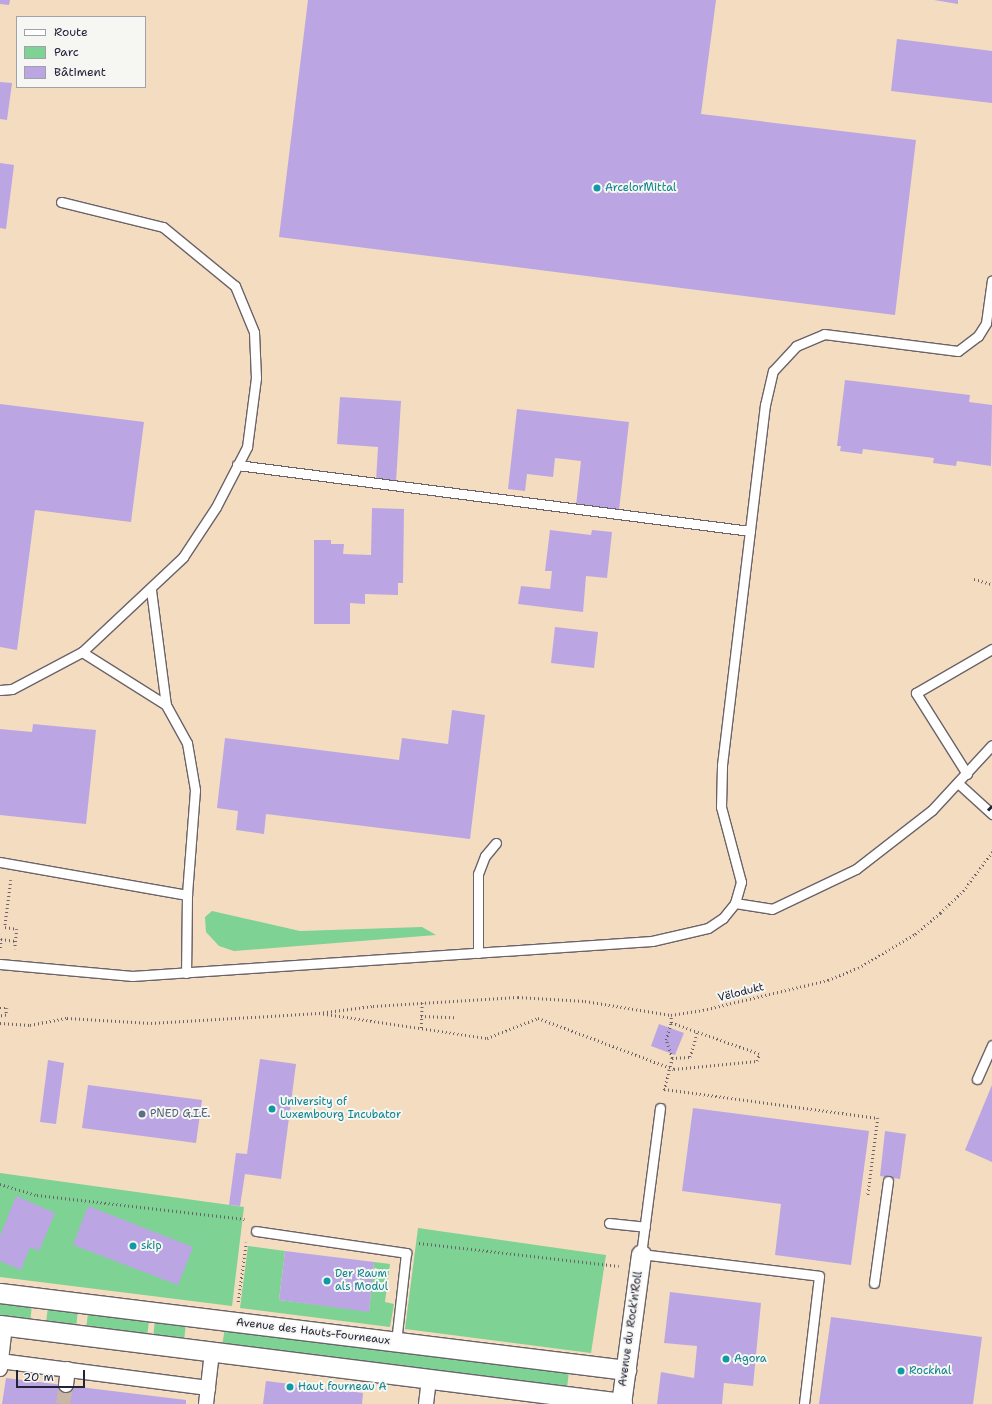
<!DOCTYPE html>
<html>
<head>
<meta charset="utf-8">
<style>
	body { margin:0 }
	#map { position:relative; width:992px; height:1404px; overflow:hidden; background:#f3dcbf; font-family:"Shantell Sans",sans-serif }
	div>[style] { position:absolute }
	.green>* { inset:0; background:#7dd294 }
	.building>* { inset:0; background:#bba6e3 }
	.pedestrian-tunnel>* { height:14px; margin-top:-7px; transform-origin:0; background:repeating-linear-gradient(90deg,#c9b7a5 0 14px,transparent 0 21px) }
	.path>* { height:2.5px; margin-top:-1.25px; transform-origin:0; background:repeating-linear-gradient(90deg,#6b6369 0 1px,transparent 0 4px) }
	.roads { filter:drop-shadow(1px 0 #6b6369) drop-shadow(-1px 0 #6b6369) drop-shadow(0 1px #6b6369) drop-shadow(0 -1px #6b6369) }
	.service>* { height:9px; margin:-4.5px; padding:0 4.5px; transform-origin:4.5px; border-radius:4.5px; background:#fff }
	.pedestrian>* { height:14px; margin:-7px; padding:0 7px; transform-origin:7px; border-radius:7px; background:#fff }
	.minor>* { height:19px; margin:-9.5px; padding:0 9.5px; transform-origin:9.5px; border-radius:9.5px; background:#fff }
	.rail>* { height:3px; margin-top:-1.5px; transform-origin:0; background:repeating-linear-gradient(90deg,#22223b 0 6px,transparent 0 9px) }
	.path-bridge>* { height:2.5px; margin-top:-1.25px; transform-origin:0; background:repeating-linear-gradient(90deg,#6b6369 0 1px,transparent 0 4px) }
	.dots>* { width:11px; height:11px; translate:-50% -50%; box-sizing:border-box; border:2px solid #f6f6f2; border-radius:50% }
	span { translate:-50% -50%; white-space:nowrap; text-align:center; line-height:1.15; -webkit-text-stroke:4px #f6f6f2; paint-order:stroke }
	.culture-label { font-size:11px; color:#0d838f }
	.left { translate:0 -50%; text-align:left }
	.street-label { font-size:11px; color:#22223b }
	.service-label { font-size:11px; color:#4e5e75 }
	.legend { position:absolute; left:16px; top:16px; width:130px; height:72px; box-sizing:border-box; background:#f6f6f2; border:1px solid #a1a1a9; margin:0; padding:5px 7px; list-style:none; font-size:12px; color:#22223b }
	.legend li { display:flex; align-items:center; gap:8px; height:20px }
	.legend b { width:20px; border:1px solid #a1a1a9 }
	.scale { position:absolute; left:16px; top:1370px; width:69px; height:18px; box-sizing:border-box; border:2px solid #22223b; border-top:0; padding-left:5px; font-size:12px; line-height:14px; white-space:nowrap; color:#22223b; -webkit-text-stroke:3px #f6f6f2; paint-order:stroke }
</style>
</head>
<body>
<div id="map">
	<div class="green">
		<div style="clip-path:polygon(212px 911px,300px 931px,422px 927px,436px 935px,234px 951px,219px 946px,206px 932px,205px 917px)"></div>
		<div style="clip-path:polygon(0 1173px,244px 1207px,232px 1306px,0 1277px)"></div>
		<div style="clip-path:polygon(418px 1228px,606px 1255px,591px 1353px,405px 1329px)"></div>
		<div style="clip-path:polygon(248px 1246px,285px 1251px,279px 1300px,369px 1311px,374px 1262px,390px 1264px,385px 1302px,394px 1304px,390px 1327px,240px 1308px)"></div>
		<div style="clip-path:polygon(0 1302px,32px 1305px,30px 1323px,0 1320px)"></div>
		<div style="clip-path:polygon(48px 1306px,78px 1310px,76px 1328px,46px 1324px)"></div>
		<div style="clip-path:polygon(88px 1313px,149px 1320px,147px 1337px,86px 1330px)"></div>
		<div style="clip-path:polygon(155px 1320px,186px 1323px,184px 1341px,153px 1338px)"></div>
		<div style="clip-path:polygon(225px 1327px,569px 1371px,567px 1388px,222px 1347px)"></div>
	</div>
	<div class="building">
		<div style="clip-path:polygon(0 0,10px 0,9px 5px,0 4px)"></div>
		<div style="clip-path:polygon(308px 0,716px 0,701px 114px,916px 140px,895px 315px,279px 237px)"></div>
		<div style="clip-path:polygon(934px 0,958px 0,958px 4px)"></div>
		<div style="clip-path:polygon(897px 39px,992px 51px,992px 103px,891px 91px)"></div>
		<div style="clip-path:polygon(0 82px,12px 83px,7px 120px,0 119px)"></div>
		<div style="clip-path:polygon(0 163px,14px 165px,6px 229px,0 228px)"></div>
		<div style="clip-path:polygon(845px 380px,970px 395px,969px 402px,992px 405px,991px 466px,957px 461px,956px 466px,933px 463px,934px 458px,863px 449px,862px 454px,840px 451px,841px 446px,837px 446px)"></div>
		<div style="clip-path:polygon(340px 397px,401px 401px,396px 482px,376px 481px,378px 447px,337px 444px)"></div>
		<div style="clip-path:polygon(0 404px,144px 422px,131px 522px,35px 510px,17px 650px,0 647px)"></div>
		<div style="clip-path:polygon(517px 409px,629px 422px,619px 510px,576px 506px,581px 461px,555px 458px,553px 477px,527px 474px,525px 491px,508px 489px)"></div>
		<div style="clip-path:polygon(372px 508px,404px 509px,403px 583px,398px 583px,398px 595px,365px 594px,365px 604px,350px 603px,350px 624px,314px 624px,314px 540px,331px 540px,331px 544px,344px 544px,343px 554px,371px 555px)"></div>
		<div style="clip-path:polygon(550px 530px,591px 535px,592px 530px,612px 532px,607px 578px,586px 576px,583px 612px,518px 604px,521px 586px,550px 589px,552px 571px,545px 571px)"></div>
		<div style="clip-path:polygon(555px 627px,598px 632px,594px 668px,551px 663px)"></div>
		<div style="clip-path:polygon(452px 710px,485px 715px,470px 839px,266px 814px,264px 834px,236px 830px,238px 811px,217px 808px,225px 738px,399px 760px,402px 738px,448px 744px)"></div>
		<div style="clip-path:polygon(33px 724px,96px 730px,86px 824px,0 815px,0 729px,32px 732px)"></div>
		<div style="clip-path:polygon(659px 1024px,684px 1033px,675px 1055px,651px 1046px)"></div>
		<div style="clip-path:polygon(260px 1059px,296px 1064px,281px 1179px,245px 1174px,240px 1206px,229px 1205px,236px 1153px,247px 1154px)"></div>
		<div style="clip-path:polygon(48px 1060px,64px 1063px,56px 1124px,40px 1122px)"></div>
		<div style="clip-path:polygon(88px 1085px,202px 1100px,196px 1143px,82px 1128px)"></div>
		<div style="clip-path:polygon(992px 1085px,992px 1162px,965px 1150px)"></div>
		<div style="clip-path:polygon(693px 1108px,869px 1131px,851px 1265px,775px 1255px,781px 1204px,682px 1191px)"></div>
		<div style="clip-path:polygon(885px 1131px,906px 1134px,900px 1179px,880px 1176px)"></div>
		<div style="clip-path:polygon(16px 1196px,55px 1213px,39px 1251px,30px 1247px,21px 1270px,0 1261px,0 1236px)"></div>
		<div style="clip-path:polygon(88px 1206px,193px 1247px,178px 1285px,73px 1245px)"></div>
		<div style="clip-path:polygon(285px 1251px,374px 1262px,369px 1312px,279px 1300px)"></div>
		<div style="clip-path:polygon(670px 1292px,761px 1303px,753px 1386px,724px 1383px,722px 1404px,657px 1404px,661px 1372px,694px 1378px,697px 1346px,664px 1343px)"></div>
		<div style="clip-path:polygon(831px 1317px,982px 1337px,973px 1404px,819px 1404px)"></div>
		<div style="clip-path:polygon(6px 1378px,186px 1400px,186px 1404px,2px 1404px)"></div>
		<div style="clip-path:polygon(266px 1381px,363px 1393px,362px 1404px,263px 1404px)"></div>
	</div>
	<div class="pedestrian-tunnel">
		<div style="left:63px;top:1404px;width:19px;rotate:-81deg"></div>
	</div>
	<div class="path">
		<div style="left:974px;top:579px;width:19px;rotate:16deg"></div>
		<div style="left:11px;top:880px;width:47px;rotate:97.3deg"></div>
		<div style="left:5px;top:927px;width:12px;rotate:9deg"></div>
		<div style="left:17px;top:929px;width:20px;rotate:96deg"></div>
		<div style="left:0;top:948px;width:9px;rotate:-84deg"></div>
		<div style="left:1px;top:939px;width:15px;rotate:8deg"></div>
		<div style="left:0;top:1008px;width:7px"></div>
		<div style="left:7px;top:1008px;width:7px;rotate:98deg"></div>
		<div style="left:6px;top:1015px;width:6px;rotate:171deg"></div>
		<div style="left:421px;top:1016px;width:33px;rotate:2deg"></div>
		<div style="left:0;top:1023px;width:30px;rotate:4deg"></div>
		<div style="left:30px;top:1025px;width:38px;rotate:-11deg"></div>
		<div style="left:67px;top:1018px;width:84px;rotate:3.4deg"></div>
		<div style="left:151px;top:1023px;width:168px;rotate:-3.4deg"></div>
		<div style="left:319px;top:1013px;width:54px;rotate:-7.4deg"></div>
		<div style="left:373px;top:1006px;width:145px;rotate:-3.6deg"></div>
		<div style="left:518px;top:997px;width:67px;rotate:3.4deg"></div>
		<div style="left:585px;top:1001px;width:87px;rotate:9.2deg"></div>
		<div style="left:671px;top:1015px;width:32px;rotate:-9deg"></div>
		<div style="left:703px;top:1010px;width:129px;rotate:-13.5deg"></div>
		<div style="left:828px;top:980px;width:32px;rotate:-22deg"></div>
		<div style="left:858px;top:968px;width:66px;rotate:-30.8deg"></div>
		<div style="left:915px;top:934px;width:33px;rotate:-40deg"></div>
		<div style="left:940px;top:913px;width:32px;rotate:-44deg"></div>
		<div style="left:963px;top:891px;width:49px;rotate:-53.4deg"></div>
		<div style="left:421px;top:1028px;width:25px;rotate:-88deg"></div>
		<div style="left:672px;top:1058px;width:18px;rotate:-3deg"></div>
		<div style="left:690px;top:1057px;width:26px;rotate:-74deg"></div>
		<div style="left:664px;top:1089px;width:216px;rotate:7.7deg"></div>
		<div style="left:878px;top:1118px;width:78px;rotate:97.4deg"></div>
		<div style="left:664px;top:1090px;width:33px;rotate:-76deg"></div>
		<div style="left:672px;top:1058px;width:19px;rotate:-108deg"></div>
		<div style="left:666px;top:1040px;width:18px;rotate:-74deg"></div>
		<div style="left:0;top:1184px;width:39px;rotate:17deg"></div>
		<div style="left:37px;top:1195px;width:209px;rotate:6.6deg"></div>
		<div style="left:419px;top:1243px;width:201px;rotate:6.6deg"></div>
		<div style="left:238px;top:1302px;width:60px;rotate:-82.3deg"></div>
	</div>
	<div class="roads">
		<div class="service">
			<div style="left:237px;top:465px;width:517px;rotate:7.33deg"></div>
			<div style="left:151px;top:590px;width:116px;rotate:82.6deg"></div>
			<div style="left:82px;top:652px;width:99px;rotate:32.2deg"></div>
			<div style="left:166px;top:705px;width:43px;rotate:61.1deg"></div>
			<div style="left:187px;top:743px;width:48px;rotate:80.3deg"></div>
			<div style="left:195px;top:790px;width:105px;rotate:94.4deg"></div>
			<div style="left:187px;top:895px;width:78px;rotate:90.7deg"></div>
			<div style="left:0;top:690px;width:12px;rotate:-5deg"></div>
			<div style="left:12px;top:689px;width:79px;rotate:-27.9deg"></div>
			<div style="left:82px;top:652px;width:139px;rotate:-43.2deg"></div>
			<div style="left:183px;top:557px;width:60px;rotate:-56.6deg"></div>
			<div style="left:216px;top:507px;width:68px;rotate:-62.7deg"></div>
			<div style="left:247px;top:447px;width:70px;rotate:-82.6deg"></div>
			<div style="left:256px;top:378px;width:46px;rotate:-92.5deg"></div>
			<div style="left:254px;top:332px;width:50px;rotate:-112.4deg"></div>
			<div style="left:235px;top:286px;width:93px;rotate:-140.7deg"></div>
			<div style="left:163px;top:227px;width:105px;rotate:-166.2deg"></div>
			<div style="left:967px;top:774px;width:96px;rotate:-122.2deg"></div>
			<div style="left:916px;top:693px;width:88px;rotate:-30.1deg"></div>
			<div style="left:959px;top:784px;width:45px;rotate:42.3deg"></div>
			<div style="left:0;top:862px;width:190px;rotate:10deg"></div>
			<div style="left:735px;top:903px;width:22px;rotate:-74deg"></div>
			<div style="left:741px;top:882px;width:78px;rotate:-104.9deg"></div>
			<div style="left:721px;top:807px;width:42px;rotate:-88.6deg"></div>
			<div style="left:722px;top:765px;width:363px;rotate:-83.2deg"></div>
			<div style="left:765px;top:405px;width:35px;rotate:-77deg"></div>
			<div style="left:773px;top:371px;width:34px;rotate:-47deg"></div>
			<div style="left:796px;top:346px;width:30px;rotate:-23deg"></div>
			<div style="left:824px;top:334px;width:135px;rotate:7.2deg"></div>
			<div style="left:958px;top:351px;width:25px;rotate:-37deg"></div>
			<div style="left:978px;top:336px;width:15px;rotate:-58deg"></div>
			<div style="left:986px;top:323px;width:43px;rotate:-82.1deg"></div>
			<div style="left:478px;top:953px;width:79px;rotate:-90deg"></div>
			<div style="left:478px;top:874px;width:19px;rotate:-69deg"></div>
			<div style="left:485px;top:856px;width:17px;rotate:-50deg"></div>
			<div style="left:0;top:964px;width:133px;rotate:5.2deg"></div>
			<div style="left:132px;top:976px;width:521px;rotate:-3.85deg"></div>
			<div style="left:652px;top:941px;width:57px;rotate:-13.1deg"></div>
			<div style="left:708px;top:928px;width:18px;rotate:-34deg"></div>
			<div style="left:723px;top:918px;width:19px;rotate:-51deg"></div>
			<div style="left:735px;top:903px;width:37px;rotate:9deg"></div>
			<div style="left:772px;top:909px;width:93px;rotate:-25.5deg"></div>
			<div style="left:856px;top:869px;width:96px;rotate:-37.8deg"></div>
			<div style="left:932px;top:810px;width:88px;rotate:-47.3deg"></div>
			<div style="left:977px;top:1079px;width:37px;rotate:-66deg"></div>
			<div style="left:660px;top:1108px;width:147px;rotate:97.4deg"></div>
			<div style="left:641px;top:1254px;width:179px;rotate:7deg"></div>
			<div style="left:819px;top:1276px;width:129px;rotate:96.7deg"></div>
			<div style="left:609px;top:1223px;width:36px;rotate:6deg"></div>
			<div style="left:256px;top:1231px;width:152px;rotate:8.3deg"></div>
			<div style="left:406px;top:1253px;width:90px;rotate:96.4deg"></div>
			<div style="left:874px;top:1283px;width:103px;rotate:-82.2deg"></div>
		</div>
		<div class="pedestrian">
			<div style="left:0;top:1361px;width:210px;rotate:7.4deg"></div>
			<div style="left:0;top:1369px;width:43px;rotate:-83.4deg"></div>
			<div style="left:66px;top:1385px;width:16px;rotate:-83deg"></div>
			<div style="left:206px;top:1404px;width:52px;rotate:-83.4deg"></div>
			<div style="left:426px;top:1404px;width:25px;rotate:-83deg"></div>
		</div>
		<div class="minor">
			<div style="left:0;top:1293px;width:631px;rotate:7.01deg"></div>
			<div style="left:0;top:1325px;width:627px;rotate:7.15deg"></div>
			<div style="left:621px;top:1404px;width:151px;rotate:-82.4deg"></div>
		</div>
	</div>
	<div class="rail">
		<div style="left:988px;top:810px;width:6px;rotate:-45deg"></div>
	</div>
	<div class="path-bridge">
		<div style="left:319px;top:1013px;width:170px;rotate:8.5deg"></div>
		<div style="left:487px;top:1038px;width:55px;rotate:-21.4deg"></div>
		<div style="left:538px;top:1018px;width:145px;rotate:20.6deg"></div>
		<div style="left:674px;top:1069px;width:83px;rotate:-5.5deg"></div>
		<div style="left:757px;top:1061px;width:7px;rotate:-74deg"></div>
		<div style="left:759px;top:1054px;width:93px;rotate:-160.6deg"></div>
		<div style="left:671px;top:1023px;width:8px;rotate:-90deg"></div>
	</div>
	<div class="dots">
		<div style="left:597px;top:188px;background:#0f9aa8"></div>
		<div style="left:272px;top:1109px;background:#0f9aa8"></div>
		<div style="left:142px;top:1114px;background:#5c6f8a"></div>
		<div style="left:133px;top:1246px;background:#0f9aa8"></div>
		<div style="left:327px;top:1281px;background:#0f9aa8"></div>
		<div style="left:726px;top:1359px;background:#0f9aa8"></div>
		<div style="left:901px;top:1371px;background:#0f9aa8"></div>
		<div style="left:290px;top:1387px;background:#0f9aa8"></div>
	</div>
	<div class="culture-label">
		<span class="left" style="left:605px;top:188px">ArcelorMittal</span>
		<span class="left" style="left:280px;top:1109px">University of<br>Luxembourg Incubator</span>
		<span class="left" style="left:141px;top:1246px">skip</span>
		<span class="left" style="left:335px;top:1281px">Der Raum<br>als Modul</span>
		<span class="left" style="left:734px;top:1359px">Agora</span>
		<span class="left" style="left:909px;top:1371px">Rockhal</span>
		<span class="left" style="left:298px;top:1387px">Haut fourneau A</span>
	</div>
	<div class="street-label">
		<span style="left:741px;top:993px;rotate:-14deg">Vëlodukt</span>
		<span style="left:631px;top:1329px;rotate:-82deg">Avenue du Rock'n'Roll</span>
		<span style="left:313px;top:1332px;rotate:7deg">Avenue des Hauts-Fourneaux</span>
	</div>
	<div class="service-label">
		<span class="left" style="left:150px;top:1114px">PNED G.I.E.</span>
	</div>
	<ul class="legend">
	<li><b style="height:5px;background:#fff"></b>Route</li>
	<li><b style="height:11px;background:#7dd294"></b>Parc</li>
	<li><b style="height:11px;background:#bba6e3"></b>Bâtiment</li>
	</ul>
	<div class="scale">20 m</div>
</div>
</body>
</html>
